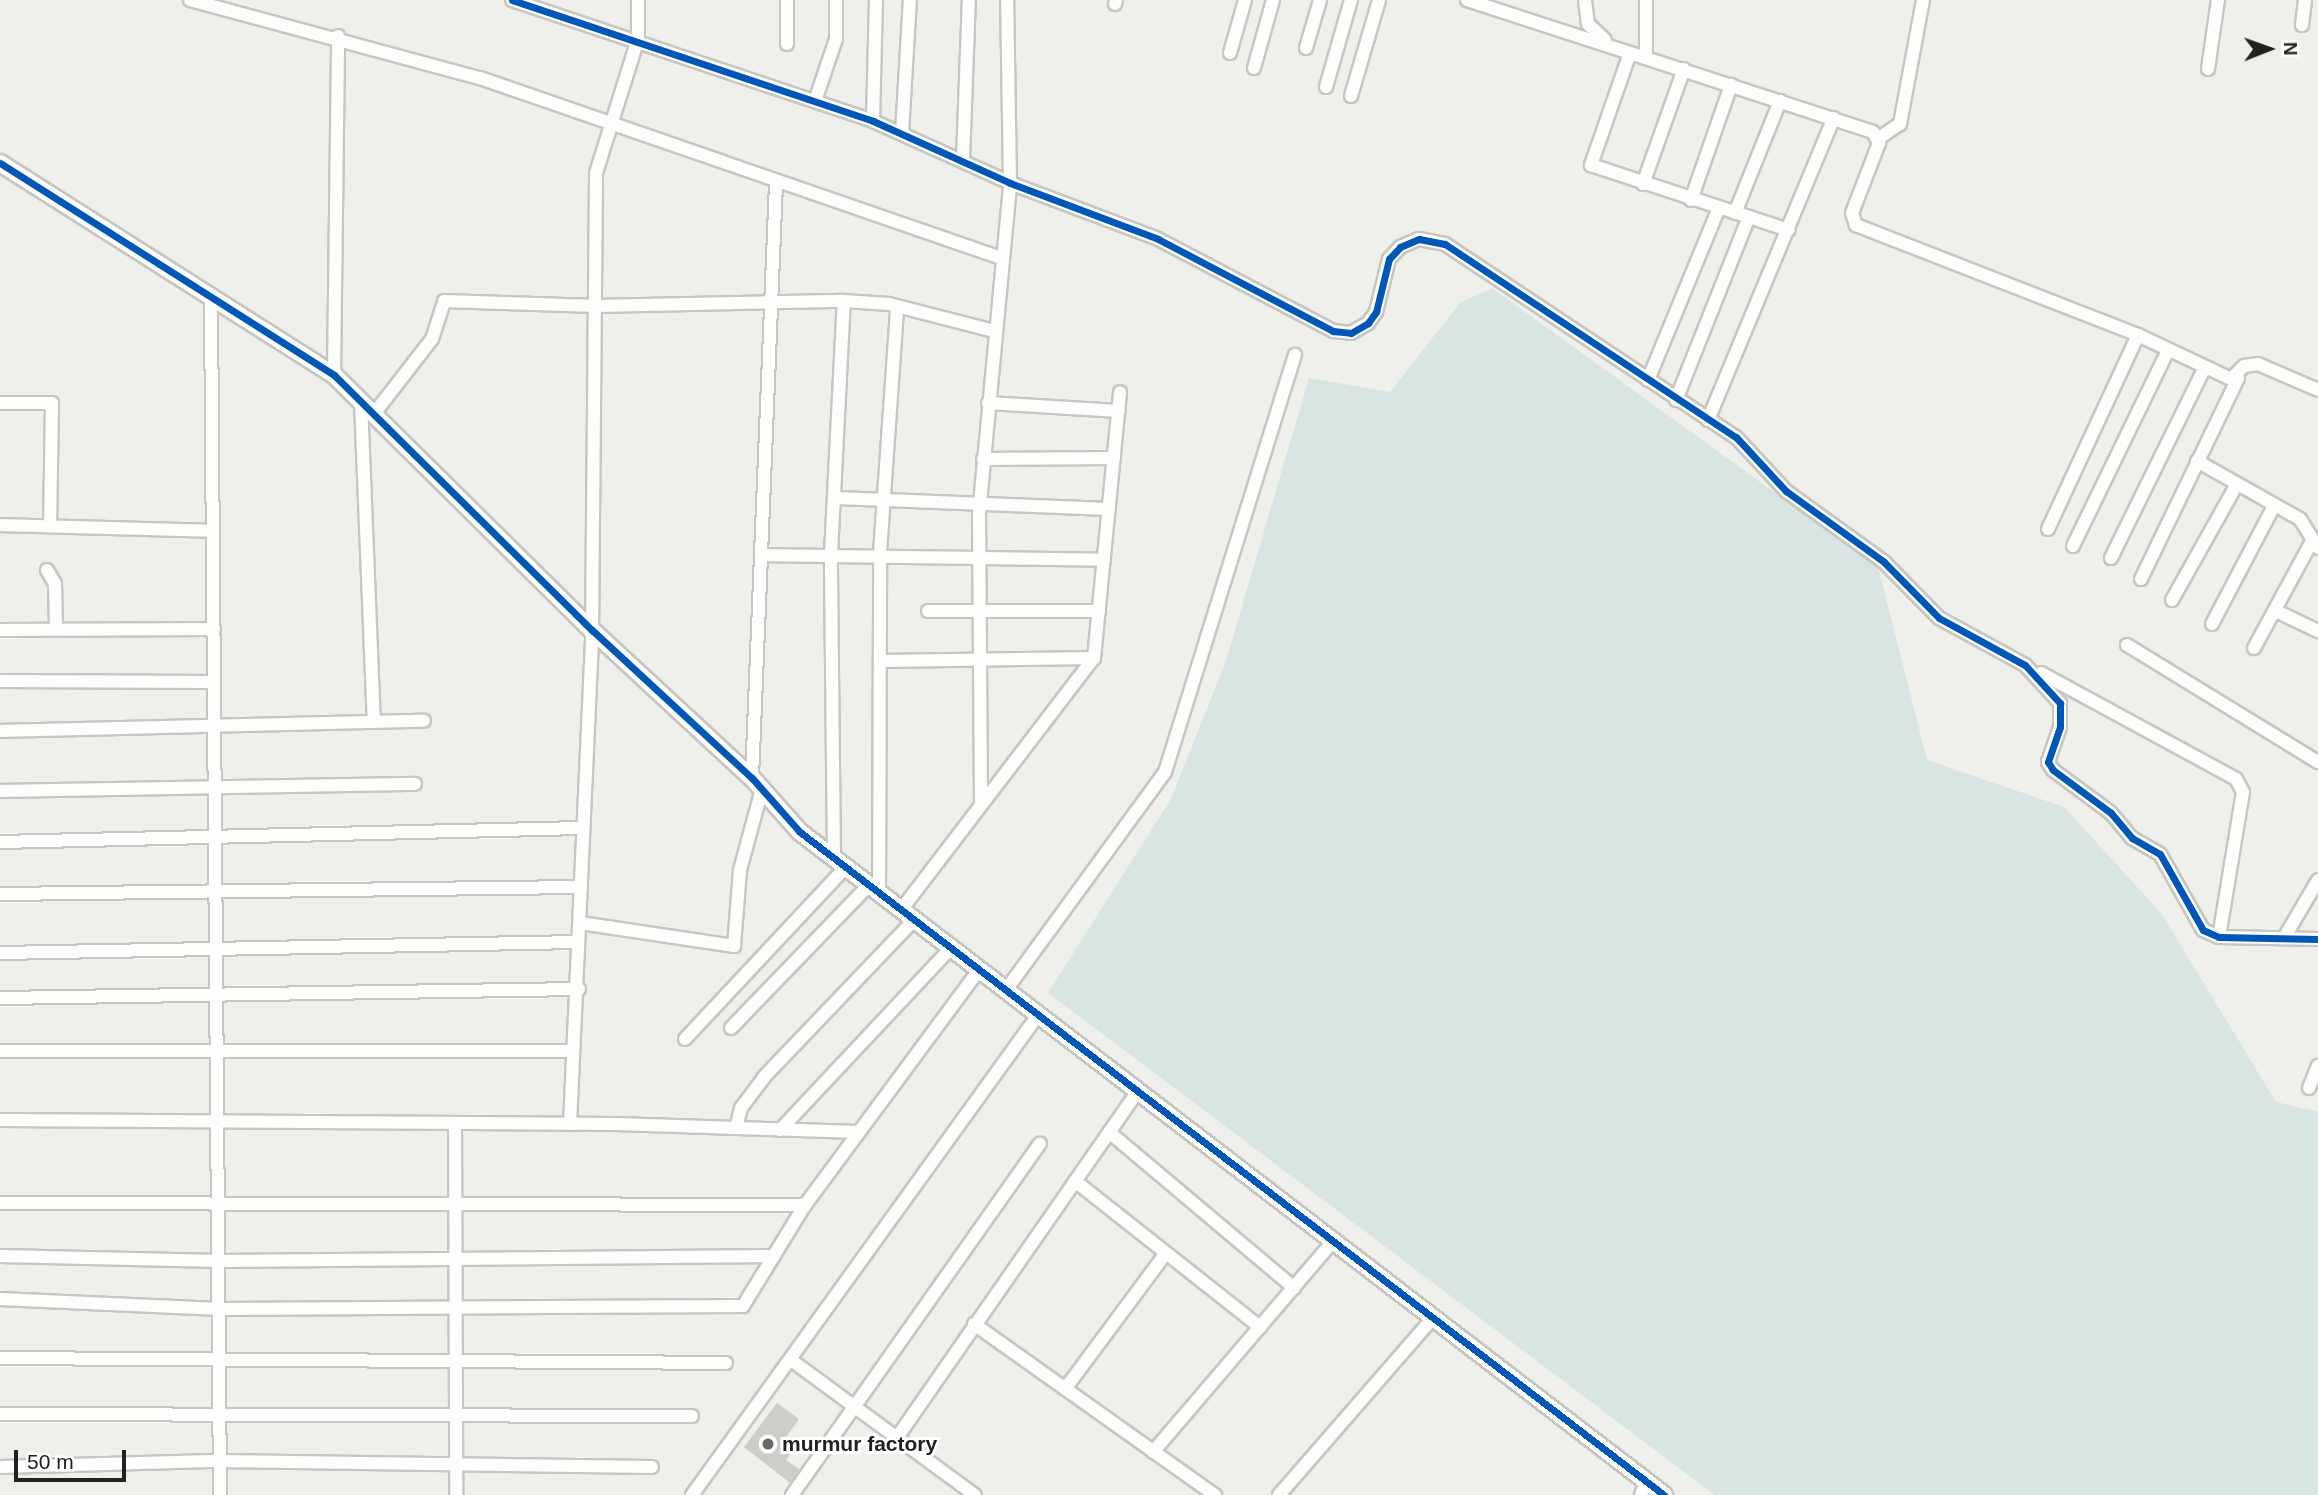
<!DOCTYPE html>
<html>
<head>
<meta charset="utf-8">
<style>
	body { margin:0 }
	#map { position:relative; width:2318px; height:1495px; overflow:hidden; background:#efefeb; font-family:Arial,sans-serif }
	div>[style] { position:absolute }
	.wetland>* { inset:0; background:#d9e5e2 }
	.building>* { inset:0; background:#cdcdca }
	.roads { filter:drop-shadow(2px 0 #c6c6c4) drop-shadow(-2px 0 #c6c6c4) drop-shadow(0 2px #c6c6c4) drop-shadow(0 -2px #c6c6c4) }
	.minor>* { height:12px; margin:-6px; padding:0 6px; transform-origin:6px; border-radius:6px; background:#fdfdfc }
	.tertiary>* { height:16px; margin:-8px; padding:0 8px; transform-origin:8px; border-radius:8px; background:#fdfdfc }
	.cycleway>* { height:7px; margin:-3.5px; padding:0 3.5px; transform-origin:3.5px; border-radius:3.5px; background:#0057b8 }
	.dots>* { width:19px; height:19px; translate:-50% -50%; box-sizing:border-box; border:4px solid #fff; border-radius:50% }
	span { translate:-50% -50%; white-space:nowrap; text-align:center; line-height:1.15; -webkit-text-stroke:6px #fff; paint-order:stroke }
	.poi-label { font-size:21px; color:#212121; font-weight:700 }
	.left { translate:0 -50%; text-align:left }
	.north { position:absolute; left:2234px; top:14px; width:70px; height:70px; -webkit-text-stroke:5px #fff; paint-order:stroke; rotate:89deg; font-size:19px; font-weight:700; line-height:28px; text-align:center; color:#212121 }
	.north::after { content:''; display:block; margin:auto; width:24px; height:32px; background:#212121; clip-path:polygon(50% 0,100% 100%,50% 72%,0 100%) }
	.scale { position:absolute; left:14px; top:1450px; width:112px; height:32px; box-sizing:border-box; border:4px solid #212121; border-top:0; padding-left:9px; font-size:21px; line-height:24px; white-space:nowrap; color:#212121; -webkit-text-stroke:5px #fff; paint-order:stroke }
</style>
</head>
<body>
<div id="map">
	<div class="wetland">
		<div style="clip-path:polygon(1492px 288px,1878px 567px,1927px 760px,2064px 807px,2161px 913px,2276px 1102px,2318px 1112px,2318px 1495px,1715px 1495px,1048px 993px,1171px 799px,1226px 661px,1309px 378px,1390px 392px,1460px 303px)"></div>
	</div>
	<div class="building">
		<div style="clip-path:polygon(777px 1403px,799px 1419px,784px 1440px,795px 1448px,786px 1460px,799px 1469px,790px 1483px,744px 1447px)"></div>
	</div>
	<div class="roads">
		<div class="minor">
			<div style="left:190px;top:0;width:300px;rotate:15.1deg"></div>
			<div style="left:480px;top:78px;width:551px;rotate:19.06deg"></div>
			<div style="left:512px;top:0;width:381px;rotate:18.5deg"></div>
			<div style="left:873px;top:121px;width:150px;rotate:24.3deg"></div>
			<div style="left:1010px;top:183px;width:158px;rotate:20.7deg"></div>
			<div style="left:1158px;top:239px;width:198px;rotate:27.7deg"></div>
			<div style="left:1333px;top:331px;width:18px;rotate:6deg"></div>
			<div style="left:1351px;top:333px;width:20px;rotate:-30deg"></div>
			<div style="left:1368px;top:323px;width:14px;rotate:-54deg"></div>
			<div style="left:1376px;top:312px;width:55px;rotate:-76.2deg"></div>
			<div style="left:1389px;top:259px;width:16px;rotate:-47deg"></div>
			<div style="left:1400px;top:247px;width:21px;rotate:-23deg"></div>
			<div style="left:1419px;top:239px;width:26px;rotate:11deg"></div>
			<div style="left:1445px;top:244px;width:349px;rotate:33.6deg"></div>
			<div style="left:1736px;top:437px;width:74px;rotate:47.2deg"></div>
			<div style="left:1786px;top:491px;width:121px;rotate:35.9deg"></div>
			<div style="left:1884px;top:562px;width:78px;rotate:45.5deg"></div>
			<div style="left:1939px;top:618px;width:98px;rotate:28.7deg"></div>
			<div style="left:2025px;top:665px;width:52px;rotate:47.4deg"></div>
			<div style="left:2060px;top:703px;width:24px;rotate:90deg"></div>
			<div style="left:2060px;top:727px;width:37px;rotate:109deg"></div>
			<div style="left:2048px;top:762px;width:9px;rotate:58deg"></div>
			<div style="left:2053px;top:770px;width:72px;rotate:36.6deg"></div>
			<div style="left:2111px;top:813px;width:33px;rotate:50deg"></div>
			<div style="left:2132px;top:838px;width:32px;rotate:30deg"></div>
			<div style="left:2160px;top:854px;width:87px;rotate:60.5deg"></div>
			<div style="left:2203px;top:930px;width:17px;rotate:24deg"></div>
			<div style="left:2219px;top:937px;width:99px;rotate:1.2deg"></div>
			<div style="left:1467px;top:0;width:427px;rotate:18deg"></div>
			<div style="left:1873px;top:132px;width:13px;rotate:61deg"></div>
			<div style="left:1879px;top:143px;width:75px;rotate:111.1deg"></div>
			<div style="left:1852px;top:213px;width:13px;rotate:72deg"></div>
			<div style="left:1856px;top:225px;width:303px;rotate:21.3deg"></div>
			<div style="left:2138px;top:335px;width:103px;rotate:25.3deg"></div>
			<div style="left:2231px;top:379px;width:18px;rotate:-45deg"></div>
			<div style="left:2244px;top:366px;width:14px;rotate:-8deg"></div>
			<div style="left:2258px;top:364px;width:65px;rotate:23.4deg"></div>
			<div style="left:1585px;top:0;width:24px;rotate:83deg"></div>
			<div style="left:1588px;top:24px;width:23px;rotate:43deg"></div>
			<div style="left:1646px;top:0;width:58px;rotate:90deg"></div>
			<div style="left:1115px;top:4px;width:4px;rotate:-76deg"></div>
			<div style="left:2302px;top:25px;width:25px;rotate:-83deg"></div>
			<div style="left:787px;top:44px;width:44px;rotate:-90deg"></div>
			<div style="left:1306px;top:48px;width:50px;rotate:-73.7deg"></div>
			<div style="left:1230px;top:53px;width:55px;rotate:-74.2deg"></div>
			<div style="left:1630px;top:53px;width:119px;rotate:109.2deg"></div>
			<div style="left:1591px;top:165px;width:208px;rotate:18.2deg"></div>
			<div style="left:1254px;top:68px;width:71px;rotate:-74.4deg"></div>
			<div style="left:2208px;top:69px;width:70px;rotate:-81.8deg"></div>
			<div style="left:1326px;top:87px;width:91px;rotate:-74deg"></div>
			<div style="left:1351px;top:96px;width:100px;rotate:-73.7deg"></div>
			<div style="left:815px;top:101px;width:65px;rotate:-71.3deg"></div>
			<div style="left:836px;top:39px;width:39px;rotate:-90deg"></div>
			<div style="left:873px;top:121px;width:121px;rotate:-88.6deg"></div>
			<div style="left:902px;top:133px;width:133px;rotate:-86.6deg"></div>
			<div style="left:1879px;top:138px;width:25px;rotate:-34deg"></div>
			<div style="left:1900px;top:124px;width:126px;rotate:-79.5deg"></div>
			<div style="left:963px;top:160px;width:160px;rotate:-87.9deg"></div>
			<div style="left:1643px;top:184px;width:122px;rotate:-70.4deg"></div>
			<div style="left:1691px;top:200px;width:122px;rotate:-70.8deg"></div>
			<div style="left:1735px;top:213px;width:121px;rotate:-68.1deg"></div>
			<div style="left:211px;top:301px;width:1194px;rotate:89.57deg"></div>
			<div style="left:334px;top:375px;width:339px;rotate:-89.3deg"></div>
			<div style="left:1648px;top:380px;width:186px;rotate:-67.6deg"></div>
			<div style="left:1676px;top:400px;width:197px;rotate:-68.3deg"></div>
			<div style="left:361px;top:402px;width:320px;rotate:87.7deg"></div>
			<div style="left:0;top:403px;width:52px"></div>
			<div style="left:52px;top:403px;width:123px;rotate:90.9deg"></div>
			<div style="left:988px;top:403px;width:131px;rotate:3.5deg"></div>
			<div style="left:373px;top:415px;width:96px;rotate:-52.2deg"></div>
			<div style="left:432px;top:339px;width:40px;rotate:-72deg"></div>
			<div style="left:444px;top:301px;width:152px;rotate:1.9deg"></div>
			<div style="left:596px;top:306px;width:248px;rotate:-1.2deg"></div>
			<div style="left:844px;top:301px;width:45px;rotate:3.8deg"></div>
			<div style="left:889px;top:304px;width:108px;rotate:14.4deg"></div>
			<div style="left:1708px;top:420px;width:327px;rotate:-67.4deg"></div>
			<div style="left:983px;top:459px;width:131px;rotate:-0.4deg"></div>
			<div style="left:2197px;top:461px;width:118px;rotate:29.4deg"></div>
			<div style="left:2300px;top:519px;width:34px;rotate:58deg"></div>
			<div style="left:837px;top:498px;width:272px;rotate:2.3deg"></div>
			<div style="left:0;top:525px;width:213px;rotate:1.6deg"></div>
			<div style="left:2048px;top:529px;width:214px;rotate:-65.1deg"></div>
			<div style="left:2073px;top:546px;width:218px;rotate:-64.1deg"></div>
			<div style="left:761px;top:555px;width:343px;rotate:0.8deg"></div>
			<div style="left:2111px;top:558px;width:213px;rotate:-63.8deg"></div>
			<div style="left:47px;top:570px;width:16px;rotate:60deg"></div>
			<div style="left:55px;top:584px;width:45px;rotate:88.7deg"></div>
			<div style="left:2141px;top:579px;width:223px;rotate:-64.2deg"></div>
			<div style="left:2172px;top:600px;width:133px;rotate:-60.7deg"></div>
			<div style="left:928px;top:611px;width:171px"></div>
			<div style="left:2276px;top:611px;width:47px;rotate:25.5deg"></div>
			<div style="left:2212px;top:624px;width:133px;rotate:-62.3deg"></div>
			<div style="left:0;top:630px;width:214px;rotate:-0.3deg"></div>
			<div style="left:2127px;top:645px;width:224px;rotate:31.5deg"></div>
			<div style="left:2254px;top:648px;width:119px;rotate:-61.5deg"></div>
			<div style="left:880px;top:661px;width:214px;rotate:-0.8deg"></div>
			<div style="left:2041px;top:673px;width:222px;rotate:28.5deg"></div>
			<div style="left:2236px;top:779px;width:15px;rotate:62deg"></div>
			<div style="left:2243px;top:792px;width:147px;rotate:99.4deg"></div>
			<div style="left:0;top:681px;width:214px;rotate:0.3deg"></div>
			<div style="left:0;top:731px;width:424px;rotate:-1.4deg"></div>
			<div style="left:752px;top:778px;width:594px;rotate:-87.69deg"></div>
			<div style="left:0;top:791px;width:415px;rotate:-1deg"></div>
			<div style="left:981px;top:801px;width:287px;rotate:-90.4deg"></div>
			<div style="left:979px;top:514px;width:332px;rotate:-84.6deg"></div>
			<div style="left:1010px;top:183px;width:183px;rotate:-90.9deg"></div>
			<div style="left:0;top:842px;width:583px;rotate:-1.38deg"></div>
			<div style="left:834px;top:858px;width:304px;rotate:-90.6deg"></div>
			<div style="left:831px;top:554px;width:253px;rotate:-87.1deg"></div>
			<div style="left:0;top:894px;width:581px;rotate:-0.69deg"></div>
			<div style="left:879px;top:895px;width:342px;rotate:-89.8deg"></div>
			<div style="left:880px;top:553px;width:244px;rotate:-86deg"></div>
			<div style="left:901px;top:910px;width:317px;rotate:-52.6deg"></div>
			<div style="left:1094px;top:658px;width:267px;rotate:-84.4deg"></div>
			<div style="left:580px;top:923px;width:156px;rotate:8.5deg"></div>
			<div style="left:734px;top:946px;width:76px;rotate:-85.5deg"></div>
			<div style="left:740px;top:870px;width:84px;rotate:-74.8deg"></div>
			<div style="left:2284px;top:938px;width:67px;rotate:-59.6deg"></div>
			<div style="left:0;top:953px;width:578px;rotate:-1.09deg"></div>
			<div style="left:1006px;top:990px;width:270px;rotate:-53.9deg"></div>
			<div style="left:1165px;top:772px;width:437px;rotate:-72.7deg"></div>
			<div style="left:0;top:998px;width:579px;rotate:-0.89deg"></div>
			<div style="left:731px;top:1028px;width:197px;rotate:-46deg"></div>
			<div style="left:685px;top:1039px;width:236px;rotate:-46.9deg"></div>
			<div style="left:0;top:1051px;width:573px"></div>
			<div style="left:2309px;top:1088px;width:24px;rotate:-68deg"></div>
			<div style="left:0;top:1120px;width:616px;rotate:0.37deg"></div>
			<div style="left:616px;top:1124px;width:242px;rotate:1.9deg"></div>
			<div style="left:455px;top:1124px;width:371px;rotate:89.8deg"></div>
			<div style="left:570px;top:1124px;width:488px;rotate:-87.4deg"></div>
			<div style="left:592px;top:636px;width:463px;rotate:-89.5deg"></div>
			<div style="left:596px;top:173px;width:140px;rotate:-72.6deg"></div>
			<div style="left:638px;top:39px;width:39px;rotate:-90deg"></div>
			<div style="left:736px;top:1128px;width:21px;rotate:-76deg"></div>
			<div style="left:741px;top:1108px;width:39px;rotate:-53deg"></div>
			<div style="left:764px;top:1077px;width:217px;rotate:-46.3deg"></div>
			<div style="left:780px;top:1130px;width:250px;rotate:-46.8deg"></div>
			<div style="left:1109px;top:1132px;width:242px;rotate:40.1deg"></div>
			<div style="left:1075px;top:1181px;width:236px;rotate:38.3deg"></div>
			<div style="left:0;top:1203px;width:805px;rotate:0.14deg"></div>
			<div style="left:0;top:1256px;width:220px;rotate:1.3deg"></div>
			<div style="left:220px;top:1261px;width:554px;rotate:-0.52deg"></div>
			<div style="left:0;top:1299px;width:220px;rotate:2.6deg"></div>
			<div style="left:220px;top:1309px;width:523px;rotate:-0.33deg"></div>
			<div style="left:743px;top:1306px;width:119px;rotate:-58.5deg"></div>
			<div style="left:805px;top:1205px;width:292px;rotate:-53.5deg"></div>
			<div style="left:974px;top:1324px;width:296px;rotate:35.4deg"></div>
			<div style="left:0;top:1358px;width:726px;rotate:0.39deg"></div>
			<div style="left:791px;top:1360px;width:228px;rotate:36.3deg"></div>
			<div style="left:1065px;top:1389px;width:169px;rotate:-53.4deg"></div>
			<div style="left:0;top:1414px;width:692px;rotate:0.17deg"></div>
			<div style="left:896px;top:1439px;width:424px;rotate:-55.2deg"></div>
			<div style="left:1153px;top:1452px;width:277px;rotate:-49.5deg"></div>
			<div style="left:0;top:1467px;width:220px;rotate:-1.6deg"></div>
			<div style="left:220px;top:1461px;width:432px;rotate:0.8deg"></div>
			<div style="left:692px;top:1495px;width:592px;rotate:-54.21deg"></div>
			<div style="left:792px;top:1495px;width:430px;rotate:-54.8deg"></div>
			<div style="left:1279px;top:1495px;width:235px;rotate:-49deg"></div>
			<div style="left:1641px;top:1495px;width:14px;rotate:-69deg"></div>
		</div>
		<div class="tertiary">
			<div style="left:0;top:163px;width:396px;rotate:32.4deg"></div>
			<div style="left:334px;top:375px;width:363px;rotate:44.7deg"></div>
			<div style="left:592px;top:630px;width:218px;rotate:42.8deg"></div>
			<div style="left:752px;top:778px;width:72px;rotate:48.4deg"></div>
			<div style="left:800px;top:832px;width:1089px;rotate:37.5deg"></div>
		</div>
	</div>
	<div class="cycleway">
		<div style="left:512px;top:0;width:381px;rotate:18.5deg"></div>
		<div style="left:873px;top:121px;width:150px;rotate:24.3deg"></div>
		<div style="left:1010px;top:183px;width:158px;rotate:20.7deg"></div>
		<div style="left:1158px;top:239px;width:198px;rotate:27.7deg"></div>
		<div style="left:1333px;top:331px;width:18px;rotate:6deg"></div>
		<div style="left:1351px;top:333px;width:20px;rotate:-30deg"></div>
		<div style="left:1368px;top:323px;width:14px;rotate:-54deg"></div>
		<div style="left:1376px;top:312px;width:55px;rotate:-76.2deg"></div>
		<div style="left:1389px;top:259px;width:16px;rotate:-47deg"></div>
		<div style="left:1400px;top:247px;width:21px;rotate:-23deg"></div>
		<div style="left:1419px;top:239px;width:26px;rotate:11deg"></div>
		<div style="left:1445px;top:244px;width:349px;rotate:33.6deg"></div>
		<div style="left:1736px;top:437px;width:74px;rotate:47.2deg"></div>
		<div style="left:1786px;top:491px;width:121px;rotate:35.9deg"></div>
		<div style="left:1884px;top:562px;width:78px;rotate:45.5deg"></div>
		<div style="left:1939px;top:618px;width:98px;rotate:28.7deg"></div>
		<div style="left:2025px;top:665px;width:52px;rotate:47.4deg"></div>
		<div style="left:2060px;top:703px;width:24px;rotate:90deg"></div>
		<div style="left:2060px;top:727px;width:37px;rotate:109deg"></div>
		<div style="left:2048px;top:762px;width:9px;rotate:58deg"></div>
		<div style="left:2053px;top:770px;width:72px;rotate:36.6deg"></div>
		<div style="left:2111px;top:813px;width:33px;rotate:50deg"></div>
		<div style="left:2132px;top:838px;width:32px;rotate:30deg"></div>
		<div style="left:2160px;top:854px;width:87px;rotate:60.5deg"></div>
		<div style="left:2203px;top:930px;width:17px;rotate:24deg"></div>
		<div style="left:2219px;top:937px;width:99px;rotate:1.2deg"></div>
		<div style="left:0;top:163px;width:396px;rotate:32.4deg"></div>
		<div style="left:334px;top:375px;width:363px;rotate:44.7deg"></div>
		<div style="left:592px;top:630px;width:218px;rotate:42.8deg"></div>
		<div style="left:752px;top:778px;width:72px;rotate:48.4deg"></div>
		<div style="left:800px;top:832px;width:1089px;rotate:37.5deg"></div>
	</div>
	<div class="dots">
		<div style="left:768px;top:1444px;background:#696968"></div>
	</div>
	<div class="poi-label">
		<span class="left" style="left:782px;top:1444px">murmur factory</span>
	</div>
	<div class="north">N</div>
	<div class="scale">50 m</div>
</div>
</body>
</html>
